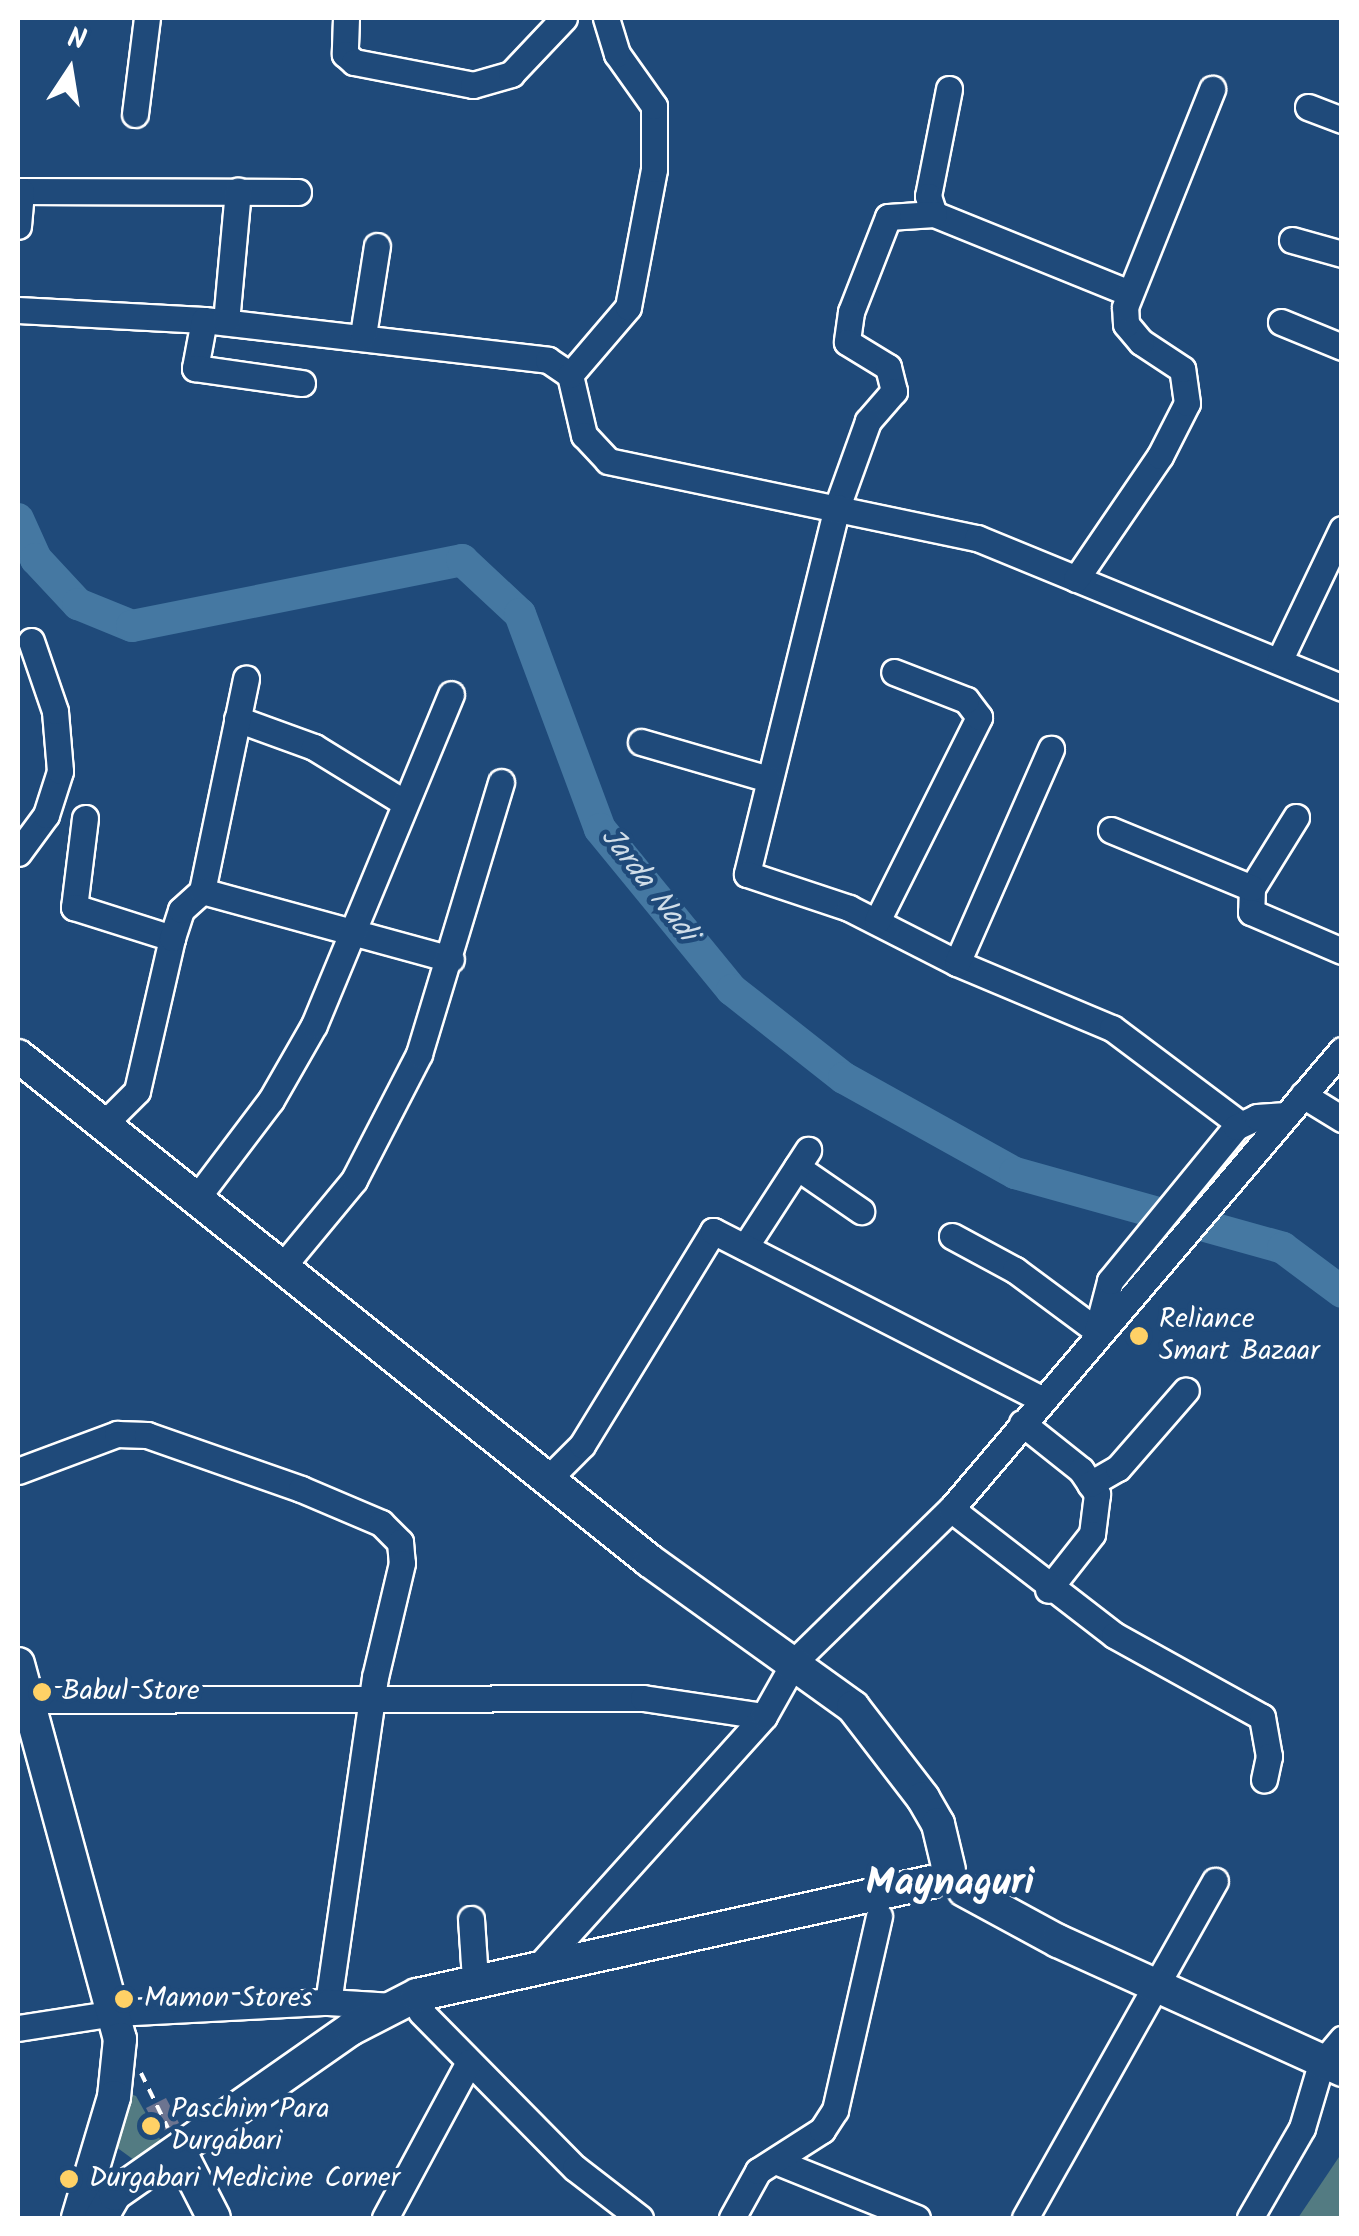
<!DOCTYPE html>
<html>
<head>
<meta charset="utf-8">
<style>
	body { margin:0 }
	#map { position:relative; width:1359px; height:2236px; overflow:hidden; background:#1f4a7a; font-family:Kalam,sans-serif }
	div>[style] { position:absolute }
	.green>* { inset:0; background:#537b82 }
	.river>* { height:32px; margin:-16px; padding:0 16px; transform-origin:16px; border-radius:16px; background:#4578a2 }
	.building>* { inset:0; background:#6c7490 }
	.path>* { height:4px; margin-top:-2px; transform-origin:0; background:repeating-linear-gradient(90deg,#fff 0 10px,transparent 0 18px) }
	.roads { filter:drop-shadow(2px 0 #fff) drop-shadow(-2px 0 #fff) drop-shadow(0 2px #fff) drop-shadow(0 -2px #fff) }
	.minor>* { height:25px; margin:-12.5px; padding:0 12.5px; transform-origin:12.5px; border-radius:12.5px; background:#1f4a7a }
	.major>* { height:32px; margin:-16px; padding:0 16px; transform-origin:16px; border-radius:16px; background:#1f4a7a }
	.dots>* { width:28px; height:28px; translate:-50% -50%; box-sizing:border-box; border:5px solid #1f4a7a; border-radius:50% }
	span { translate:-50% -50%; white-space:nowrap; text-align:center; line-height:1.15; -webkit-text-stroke:9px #1f4a7a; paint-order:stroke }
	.poi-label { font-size:28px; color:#fff }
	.left { translate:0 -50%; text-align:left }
	.water-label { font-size:30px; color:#d0dde8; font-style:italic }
	.district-label { font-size:38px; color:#fff; font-weight:700 }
	.frame { position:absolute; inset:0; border:20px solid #fff; pointer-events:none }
	.north { position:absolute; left:20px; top:20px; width:100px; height:100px; -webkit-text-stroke:8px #1f4a7a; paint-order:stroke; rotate:12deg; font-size:28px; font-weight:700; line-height:40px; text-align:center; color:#fff }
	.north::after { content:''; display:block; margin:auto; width:35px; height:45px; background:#fff; clip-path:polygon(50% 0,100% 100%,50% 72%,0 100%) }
</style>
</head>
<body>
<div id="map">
	<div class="green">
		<div style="clip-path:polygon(125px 2092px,136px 2096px,165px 2148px,141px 2165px,112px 2144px)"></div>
		<div style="clip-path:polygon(1341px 2154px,1341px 2218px,1298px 2218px)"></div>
	</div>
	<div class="river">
		<div style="left:18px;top:519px;width:44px;rotate:65.8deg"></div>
		<div style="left:36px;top:559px;width:62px;rotate:47deg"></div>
		<div style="left:78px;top:604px;width:58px;rotate:22.2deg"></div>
		<div style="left:132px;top:626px;width:337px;rotate:-11.3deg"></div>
		<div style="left:462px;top:560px;width:79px;rotate:43deg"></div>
		<div style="left:520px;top:614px;width:229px;rotate:69.6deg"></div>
		<div style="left:600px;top:829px;width:208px;rotate:50.7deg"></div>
		<div style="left:732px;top:990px;width:142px;rotate:38.2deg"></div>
		<div style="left:844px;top:1078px;width:196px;rotate:29.1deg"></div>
		<div style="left:1015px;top:1173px;width:278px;rotate:15.6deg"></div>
		<div style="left:1283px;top:1248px;width:74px;rotate:36.7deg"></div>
	</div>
	<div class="building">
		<div style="clip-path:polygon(166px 2098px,179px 2123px,159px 2133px,146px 2108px)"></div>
	</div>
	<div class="path">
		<div style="left:141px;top:2073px;width:61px;rotate:63.9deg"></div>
	</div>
	<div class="roads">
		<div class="minor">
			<div style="left:346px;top:18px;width:36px;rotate:92deg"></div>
			<div style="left:345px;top:54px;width:12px;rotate:42deg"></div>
			<div style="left:354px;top:62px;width:121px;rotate:10.9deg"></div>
			<div style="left:473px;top:85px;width:40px;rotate:-16deg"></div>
			<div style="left:511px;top:74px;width:77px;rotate:-46.6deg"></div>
			<div style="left:949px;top:89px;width:109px;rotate:101.1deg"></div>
			<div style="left:928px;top:196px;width:19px;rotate:72deg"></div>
			<div style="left:934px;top:214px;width:211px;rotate:22deg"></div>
			<div style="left:1308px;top:107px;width:36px;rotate:21deg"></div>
			<div style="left:135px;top:114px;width:97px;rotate:-82.9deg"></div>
			<div style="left:18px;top:191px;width:280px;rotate:0.2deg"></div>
			<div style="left:934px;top:214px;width:46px;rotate:176.3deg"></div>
			<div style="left:888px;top:217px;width:102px;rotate:111.3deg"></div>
			<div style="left:851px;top:312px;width:30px;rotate:98deg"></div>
			<div style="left:847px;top:342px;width:48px;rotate:31.4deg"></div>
			<div style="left:888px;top:367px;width:25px;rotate:76deg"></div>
			<div style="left:894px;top:391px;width:40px;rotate:131deg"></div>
			<div style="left:868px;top:421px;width:91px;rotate:109.8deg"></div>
			<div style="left:837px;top:507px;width:378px;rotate:103.8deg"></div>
			<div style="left:747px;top:874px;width:108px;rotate:18.4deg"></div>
			<div style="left:849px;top:908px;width:121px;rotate:27deg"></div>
			<div style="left:957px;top:963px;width:168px;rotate:22.8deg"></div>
			<div style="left:1112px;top:1028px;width:160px;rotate:36.9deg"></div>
			<div style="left:18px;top:226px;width:35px;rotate:-85deg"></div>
			<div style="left:1292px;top:240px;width:52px;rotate:15.6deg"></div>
			<div style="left:18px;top:310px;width:186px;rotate:3.1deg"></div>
			<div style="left:204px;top:320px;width:346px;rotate:6.6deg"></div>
			<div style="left:548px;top:360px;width:27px;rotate:34deg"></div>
			<div style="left:570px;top:375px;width:62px;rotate:76.9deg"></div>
			<div style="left:584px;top:435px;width:35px;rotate:47deg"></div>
			<div style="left:608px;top:461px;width:377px;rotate:11.8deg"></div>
			<div style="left:977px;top:538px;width:395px;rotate:22.3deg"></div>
			<div style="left:204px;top:320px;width:49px;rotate:100.6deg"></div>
			<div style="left:195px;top:368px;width:108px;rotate:8deg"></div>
			<div style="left:226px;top:322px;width:132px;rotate:-84.8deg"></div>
			<div style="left:1281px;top:322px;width:66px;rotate:22.3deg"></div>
			<div style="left:363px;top:335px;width:90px;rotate:-81.1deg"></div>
			<div style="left:570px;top:375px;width:89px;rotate:-49.5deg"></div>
			<div style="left:628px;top:307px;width:140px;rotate:-79.3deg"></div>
			<div style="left:654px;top:169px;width:63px;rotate:-90deg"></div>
			<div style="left:654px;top:106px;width:64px;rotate:-125.4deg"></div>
			<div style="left:617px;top:54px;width:38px;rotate:-107deg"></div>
			<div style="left:1076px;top:579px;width:149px;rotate:-55.7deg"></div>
			<div style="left:1160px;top:456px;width:59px;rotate:-63deg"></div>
			<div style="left:1187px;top:403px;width:34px;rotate:-98deg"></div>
			<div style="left:1182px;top:369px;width:49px;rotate:-146.6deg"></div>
			<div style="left:1141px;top:342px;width:23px;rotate:-130deg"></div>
			<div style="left:1126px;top:324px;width:17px;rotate:-93deg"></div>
			<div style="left:1125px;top:307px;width:235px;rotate:-68.2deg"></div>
			<div style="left:1280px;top:659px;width:144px;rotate:-64.5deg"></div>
			<div style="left:237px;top:719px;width:82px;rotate:20deg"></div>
			<div style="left:314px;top:747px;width:107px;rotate:31.6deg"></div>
			<div style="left:641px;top:742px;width:132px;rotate:16.2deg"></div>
			<div style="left:1296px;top:817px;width:84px;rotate:121.8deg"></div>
			<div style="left:1252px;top:888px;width:24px;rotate:92deg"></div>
			<div style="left:1251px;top:912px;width:99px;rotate:23.2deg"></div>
			<div style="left:85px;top:818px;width:90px;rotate:97deg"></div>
			<div style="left:74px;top:907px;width:103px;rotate:17.6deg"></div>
			<div style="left:1111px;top:830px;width:152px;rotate:22.4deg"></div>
			<div style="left:18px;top:853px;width:47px;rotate:-53.6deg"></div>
			<div style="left:46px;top:815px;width:46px;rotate:-72.3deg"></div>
			<div style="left:60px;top:771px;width:60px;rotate:-94.8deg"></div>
			<div style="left:55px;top:711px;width:74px;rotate:-108.9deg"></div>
			<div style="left:202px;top:891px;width:217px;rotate:-78.3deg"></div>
			<div style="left:877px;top:921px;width:228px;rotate:-63.4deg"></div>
			<div style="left:979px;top:717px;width:21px;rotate:-127deg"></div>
			<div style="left:966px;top:700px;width:77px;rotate:-158.7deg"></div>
			<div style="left:957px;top:963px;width:234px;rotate:-66.3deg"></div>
			<div style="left:1303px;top:1095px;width:46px;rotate:31.6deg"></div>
			<div style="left:103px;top:1125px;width:48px;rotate:-45deg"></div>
			<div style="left:137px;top:1091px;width:157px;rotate:-77.1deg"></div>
			<div style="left:172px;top:938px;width:29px;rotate:-72deg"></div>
			<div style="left:181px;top:910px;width:28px;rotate:-42deg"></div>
			<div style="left:202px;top:891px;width:258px;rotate:15.3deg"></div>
			<div style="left:797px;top:1167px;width:78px;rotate:34.5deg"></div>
			<div style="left:196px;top:1199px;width:124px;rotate:-52.9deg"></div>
			<div style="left:271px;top:1100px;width:86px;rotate:-60.2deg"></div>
			<div style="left:314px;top:1025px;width:358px;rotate:-67.5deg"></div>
			<div style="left:952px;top:1236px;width:72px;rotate:28.4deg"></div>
			<div style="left:1015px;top:1270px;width:102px;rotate:36.6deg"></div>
			<div style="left:745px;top:1247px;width:116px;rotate:-57deg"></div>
			<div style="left:282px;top:1267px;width:113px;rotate:-50.4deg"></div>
			<div style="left:354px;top:1180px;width:142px;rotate:-62.7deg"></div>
			<div style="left:419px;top:1054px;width:284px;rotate:-73.2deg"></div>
			<div style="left:1097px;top:1331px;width:52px;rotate:-75.4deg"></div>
			<div style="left:1110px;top:1281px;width:199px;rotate:-50.7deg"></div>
			<div style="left:1236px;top:1127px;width:23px;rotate:-25deg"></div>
			<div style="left:1257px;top:1117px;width:29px;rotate:-4deg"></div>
			<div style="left:1022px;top:1423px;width:75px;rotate:38.5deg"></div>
			<div style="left:1081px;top:1470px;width:29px;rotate:56deg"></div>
			<div style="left:1097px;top:1494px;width:40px;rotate:97.1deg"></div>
			<div style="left:1092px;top:1534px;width:71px;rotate:128.2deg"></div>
			<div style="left:18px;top:1471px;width:106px;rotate:-20.5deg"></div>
			<div style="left:117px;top:1434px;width:30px;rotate:2deg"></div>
			<div style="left:147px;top:1435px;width:163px;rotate:19.3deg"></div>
			<div style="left:301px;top:1489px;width:87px;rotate:23deg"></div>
			<div style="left:381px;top:1523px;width:27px;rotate:45deg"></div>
			<div style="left:400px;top:1542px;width:21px;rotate:85deg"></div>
			<div style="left:402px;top:1563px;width:117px;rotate:103.3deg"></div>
			<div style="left:375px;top:1677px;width:328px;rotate:98.2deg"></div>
			<div style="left:548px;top:1479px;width:48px;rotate:-45deg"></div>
			<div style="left:582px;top:1445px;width:251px;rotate:-58.5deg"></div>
			<div style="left:713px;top:1231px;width:369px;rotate:27.1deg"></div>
			<div style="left:1090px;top:1484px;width:32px;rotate:-30deg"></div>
			<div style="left:1118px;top:1468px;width:103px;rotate:-48.9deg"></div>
			<div style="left:951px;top:1509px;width:206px;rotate:37.7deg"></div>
			<div style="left:1114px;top:1635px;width:169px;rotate:29deg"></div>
			<div style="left:1262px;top:1717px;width:40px;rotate:80deg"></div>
			<div style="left:1269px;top:1756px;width:24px;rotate:102deg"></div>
			<div style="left:18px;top:1700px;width:625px;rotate:-0.18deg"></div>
			<div style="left:643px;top:1698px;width:122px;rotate:8.5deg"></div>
			<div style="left:471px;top:1919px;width:60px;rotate:86.2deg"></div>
			<div style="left:539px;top:1966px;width:336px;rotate:-48deg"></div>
			<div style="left:764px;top:1716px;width:63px;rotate:-60.6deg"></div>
			<div style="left:795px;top:1661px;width:218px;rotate:-44.3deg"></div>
			<div style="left:951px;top:1509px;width:603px;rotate:-49.57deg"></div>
			<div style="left:421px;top:2012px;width:219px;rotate:45.4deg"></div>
			<div style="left:575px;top:2168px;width:82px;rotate:37.6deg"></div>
			<div style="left:18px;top:2028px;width:98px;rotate:-8.8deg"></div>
			<div style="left:115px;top:2013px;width:213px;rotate:-3deg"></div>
			<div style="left:328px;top:2002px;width:65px;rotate:3.5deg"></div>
			<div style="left:775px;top:2161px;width:153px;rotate:21.9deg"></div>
			<div style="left:385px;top:2218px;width:177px;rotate:-61.7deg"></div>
			<div style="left:732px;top:2218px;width:54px;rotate:-61deg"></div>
			<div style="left:758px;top:2171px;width:76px;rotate:-32.6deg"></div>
			<div style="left:822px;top:2130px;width:24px;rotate:-57deg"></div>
			<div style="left:835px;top:2110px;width:199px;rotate:-77.2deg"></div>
			<div style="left:1025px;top:2218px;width:387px;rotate:-60.6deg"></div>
			<div style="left:1250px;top:2218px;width:104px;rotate:-60deg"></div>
			<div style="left:1302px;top:2128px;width:67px;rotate:-73.5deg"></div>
			<div style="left:1321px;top:2064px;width:33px;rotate:-50deg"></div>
		</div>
		<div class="major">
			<div style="left:18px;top:1056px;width:809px;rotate:38.63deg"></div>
			<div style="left:650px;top:1561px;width:250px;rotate:35.7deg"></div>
			<div style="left:853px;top:1707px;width:115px;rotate:52.4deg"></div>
			<div style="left:923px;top:1798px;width:30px;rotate:60deg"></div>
			<div style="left:938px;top:1824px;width:47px;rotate:76.6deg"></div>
			<div style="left:18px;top:1664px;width:389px;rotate:74.8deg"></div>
			<div style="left:120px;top:2039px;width:58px;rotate:95.9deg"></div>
			<div style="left:114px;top:2097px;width:126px;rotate:106.6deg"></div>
			<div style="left:964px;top:1890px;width:107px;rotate:28.5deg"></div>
			<div style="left:1058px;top:1941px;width:312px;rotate:24.4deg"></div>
			<div style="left:179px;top:2150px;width:76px;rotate:62.8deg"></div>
			<div style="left:101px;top:2218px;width:28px;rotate:-60deg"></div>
			<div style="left:115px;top:2194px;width:288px;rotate:-35deg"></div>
			<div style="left:351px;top:2029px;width:74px;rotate:-27.3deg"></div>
			<div style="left:417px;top:1995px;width:526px;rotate:-12.4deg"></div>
		</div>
	</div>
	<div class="dots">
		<div style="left:1139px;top:1336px;background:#ffd166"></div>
		<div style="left:42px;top:1692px;background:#ffd166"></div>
		<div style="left:124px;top:1999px;background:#ffd166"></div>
		<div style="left:151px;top:2126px;background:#ffd166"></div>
		<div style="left:69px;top:2179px;background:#ffd166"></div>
	</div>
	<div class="poi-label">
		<span class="left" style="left:1159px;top:1336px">Reliance<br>Smart Bazaar</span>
		<span class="left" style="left:62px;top:1692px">Babul Store</span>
		<span class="left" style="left:144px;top:1999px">Mamon Stores</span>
		<span class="left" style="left:171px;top:2126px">Paschim Para<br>Durgabari</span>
		<span class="left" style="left:89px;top:2179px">Durgabari Medicine Corner</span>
	</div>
	<div class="water-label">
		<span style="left:648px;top:885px;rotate:52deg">Jarda Nadi</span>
	</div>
	<div class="district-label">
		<span style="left:950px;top:1885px">Maynaguri</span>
	</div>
	<div class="frame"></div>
	<div class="north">N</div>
</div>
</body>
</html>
